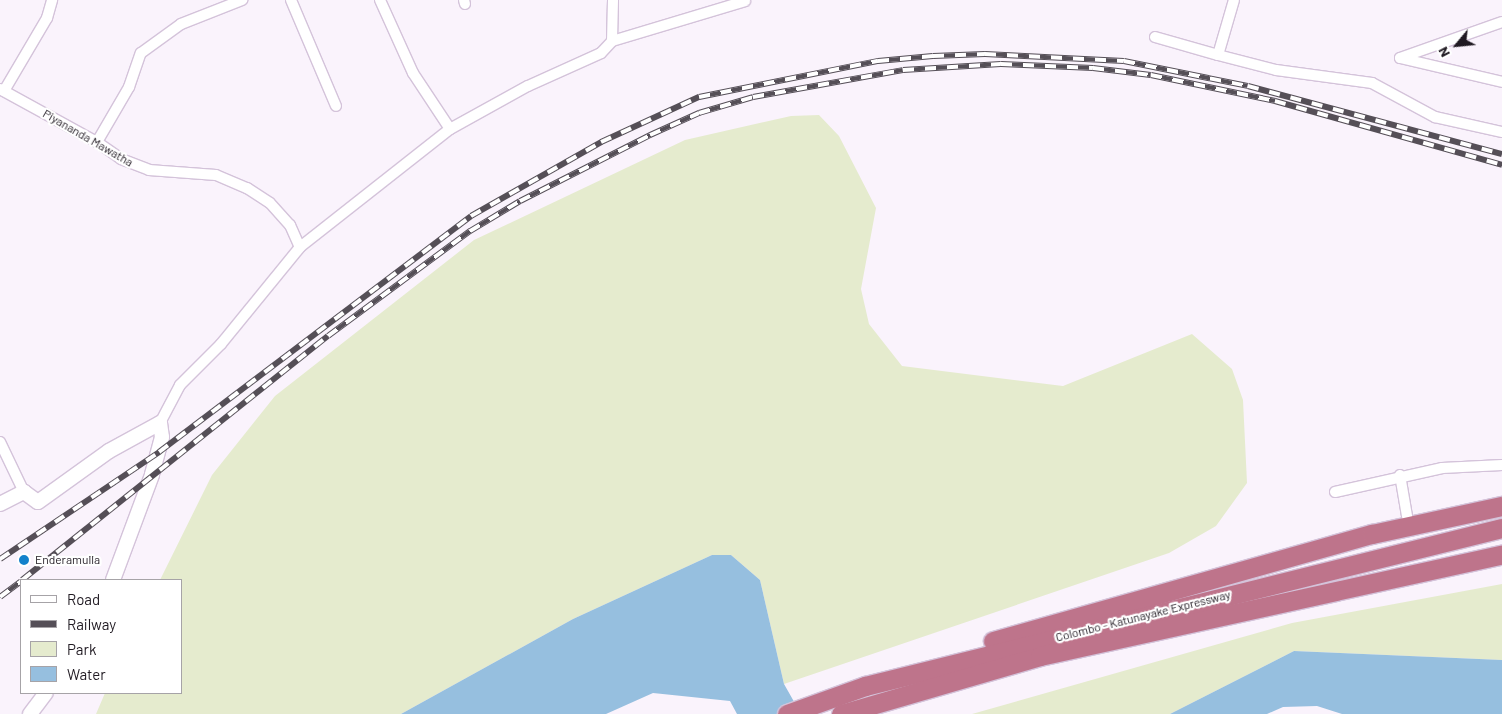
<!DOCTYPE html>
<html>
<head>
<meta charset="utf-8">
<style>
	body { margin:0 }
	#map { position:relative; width:1502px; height:714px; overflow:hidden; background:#faf3fc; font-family:Barlow,sans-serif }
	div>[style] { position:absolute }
	.green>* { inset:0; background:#e5ebce }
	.water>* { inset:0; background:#96bfdf }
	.roads { filter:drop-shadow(1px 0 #d4c3da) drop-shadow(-1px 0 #d4c3da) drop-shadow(0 1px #d4c3da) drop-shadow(0 -1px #d4c3da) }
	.street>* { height:10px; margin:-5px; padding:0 5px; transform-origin:5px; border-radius:5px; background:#fff }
	.secondary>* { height:14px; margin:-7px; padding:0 7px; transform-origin:7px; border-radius:7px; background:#fff }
	.highway>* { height:19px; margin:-9.5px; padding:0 9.5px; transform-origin:9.5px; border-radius:9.5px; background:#be748b }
	.rail>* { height:5.5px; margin-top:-2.75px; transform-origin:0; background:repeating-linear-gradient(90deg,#fff 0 11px,#554f57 0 22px); box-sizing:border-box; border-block:1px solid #554f57 }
	.dots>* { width:14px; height:14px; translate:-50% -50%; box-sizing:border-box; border:2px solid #fff; border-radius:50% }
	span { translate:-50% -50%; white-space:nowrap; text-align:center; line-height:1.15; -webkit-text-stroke:4.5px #fff; paint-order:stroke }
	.street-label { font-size:12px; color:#201a22 }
	.poi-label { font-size:12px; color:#201a22 }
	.left { translate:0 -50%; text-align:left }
	.legend { position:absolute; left:20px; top:579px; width:162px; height:115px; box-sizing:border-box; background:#fff; border:1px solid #a6a3a7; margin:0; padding:6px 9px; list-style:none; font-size:15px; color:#201a22 }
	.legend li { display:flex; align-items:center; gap:10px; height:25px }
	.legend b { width:25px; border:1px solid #a6a3a7 }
	.north { position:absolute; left:1432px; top:20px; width:50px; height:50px; -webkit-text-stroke:4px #fff; paint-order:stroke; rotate:242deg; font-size:14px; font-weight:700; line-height:20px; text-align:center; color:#201a22 }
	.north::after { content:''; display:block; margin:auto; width:18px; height:22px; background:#201a22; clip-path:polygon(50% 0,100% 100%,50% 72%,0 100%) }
</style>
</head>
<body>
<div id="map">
	<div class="green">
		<div style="clip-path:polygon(819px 115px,839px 136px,876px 208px,861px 289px,869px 324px,902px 366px,1063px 386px,1192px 334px,1232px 369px,1243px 400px,1247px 483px,1216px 526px,1169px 553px,784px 684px,760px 580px,731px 555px,712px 555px,573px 619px,401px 714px,96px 714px,105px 693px,181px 693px,181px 580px,160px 580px,212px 475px,275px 396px,474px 240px,685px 140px,791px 116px)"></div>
		<div style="clip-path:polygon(1502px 584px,1502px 660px,1294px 651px,1170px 714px,972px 714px,1292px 623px)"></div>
	</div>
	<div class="water">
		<div style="clip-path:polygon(712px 555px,731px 555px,760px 580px,784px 684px,801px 714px,737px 714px,730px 701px,653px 693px,606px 714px,401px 714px,573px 619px)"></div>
		<div style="clip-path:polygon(1294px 651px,1502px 660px,1502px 714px,1342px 714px,1317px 706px,1283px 707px,1267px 714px,1170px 714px)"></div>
	</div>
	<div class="roads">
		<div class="street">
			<div style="left:291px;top:0;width:115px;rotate:67deg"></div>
			<div style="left:380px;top:0;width:80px;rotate:65.7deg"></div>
			<div style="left:413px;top:73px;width:67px;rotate:56.5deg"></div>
			<div style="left:464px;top:0;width:4px;rotate:76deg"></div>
			<div style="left:1502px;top:22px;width:108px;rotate:160.6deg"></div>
			<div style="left:1400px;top:58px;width:105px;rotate:13.2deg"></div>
			<div style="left:1155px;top:37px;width:66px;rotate:15.9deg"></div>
			<div style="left:1218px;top:55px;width:57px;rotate:-73.8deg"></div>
			<div style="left:612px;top:41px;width:139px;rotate:-16.7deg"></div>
			<div style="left:1218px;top:55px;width:60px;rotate:14.5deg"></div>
			<div style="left:1276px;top:70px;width:97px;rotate:7.7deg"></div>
			<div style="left:1372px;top:83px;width:72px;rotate:28.4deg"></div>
			<div style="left:1435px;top:117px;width:69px;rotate:12.6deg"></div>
			<div style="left:0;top:89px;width:111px;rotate:28.7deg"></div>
			<div style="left:97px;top:142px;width:29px;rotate:35deg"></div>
			<div style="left:121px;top:159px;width:30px;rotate:21deg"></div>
			<div style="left:149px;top:170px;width:67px;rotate:4.3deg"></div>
			<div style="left:216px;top:175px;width:34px;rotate:23deg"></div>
			<div style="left:247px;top:188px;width:27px;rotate:33deg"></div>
			<div style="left:270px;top:203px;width:30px;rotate:48deg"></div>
			<div style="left:290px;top:225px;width:24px;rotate:66deg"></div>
			<div style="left:4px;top:91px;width:85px;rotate:-59.5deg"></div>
			<div style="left:47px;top:18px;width:19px;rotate:-74deg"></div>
			<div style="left:97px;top:142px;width:64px;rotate:-59.8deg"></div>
			<div style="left:129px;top:87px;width:36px;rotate:-71deg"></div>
			<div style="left:141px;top:53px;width:49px;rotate:-35.9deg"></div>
			<div style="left:181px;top:24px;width:66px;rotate:-21.5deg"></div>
			<div style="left:160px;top:423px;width:43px;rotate:-62.2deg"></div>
			<div style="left:180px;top:385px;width:58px;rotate:-45deg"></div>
			<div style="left:221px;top:344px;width:125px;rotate:-50.8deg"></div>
			<div style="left:300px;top:247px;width:191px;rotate:-38.2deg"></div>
			<div style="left:450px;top:129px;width:89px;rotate:-28.9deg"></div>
			<div style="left:528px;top:86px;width:80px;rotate:-24.3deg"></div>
			<div style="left:601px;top:53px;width:16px;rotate:-47deg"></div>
			<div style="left:612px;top:41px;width:41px;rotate:-88.6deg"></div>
			<div style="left:0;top:442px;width:55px;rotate:64.4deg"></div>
			<div style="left:1400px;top:475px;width:42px;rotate:80.3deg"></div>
			<div style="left:1335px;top:492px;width:110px;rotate:-12.6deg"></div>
			<div style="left:1442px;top:468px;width:60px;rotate:-2.9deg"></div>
		</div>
		<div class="secondary">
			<div style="left:0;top:504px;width:27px;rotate:-27deg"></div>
			<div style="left:24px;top:492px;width:17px;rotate:36deg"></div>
			<div style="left:38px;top:502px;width:87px;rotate:-35.7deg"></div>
			<div style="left:109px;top:451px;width:58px;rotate:-28.8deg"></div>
			<div style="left:160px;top:423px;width:14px;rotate:82deg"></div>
			<div style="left:162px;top:437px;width:39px;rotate:105deg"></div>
			<div style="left:152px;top:475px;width:112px;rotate:110.4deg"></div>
			<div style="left:30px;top:714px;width:26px;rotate:-53deg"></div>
		</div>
		<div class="highway">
			<div style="left:993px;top:641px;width:394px;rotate:-15.8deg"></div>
			<div style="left:1372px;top:534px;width:133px;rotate:-12.2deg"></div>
			<div style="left:787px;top:714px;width:83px;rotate:-19.7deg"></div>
			<div style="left:865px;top:686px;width:656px;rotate:-13.93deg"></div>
			<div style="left:841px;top:714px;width:207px;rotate:-16.2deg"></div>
			<div style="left:1040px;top:656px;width:473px;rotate:-12.4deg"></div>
		</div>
	</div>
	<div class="rail">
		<div style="left:0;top:559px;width:192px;rotate:-33.9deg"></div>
		<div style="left:159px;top:452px;width:391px;rotate:-37.1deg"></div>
		<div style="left:471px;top:216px;width:150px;rotate:-29.6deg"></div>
		<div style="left:601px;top:142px;width:108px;rotate:-24.7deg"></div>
		<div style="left:699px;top:97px;width:183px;rotate:-11.4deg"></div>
		<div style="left:878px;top:61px;width:55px;rotate:-5.2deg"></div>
		<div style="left:933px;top:56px;width:52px;rotate:-2.2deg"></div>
		<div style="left:985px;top:54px;width:139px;rotate:2.9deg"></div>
		<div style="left:1124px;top:61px;width:126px;rotate:11.4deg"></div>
		<div style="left:1248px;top:86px;width:263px;rotate:15deg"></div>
		<div style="left:22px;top:580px;width:391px;rotate:-38.6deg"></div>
		<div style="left:328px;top:336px;width:177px;rotate:-36.5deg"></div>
		<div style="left:470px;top:231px;width:58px;rotate:-31deg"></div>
		<div style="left:520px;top:201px;width:146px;rotate:-26.9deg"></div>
		<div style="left:650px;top:135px;width:54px;rotate:-24.2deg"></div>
		<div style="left:699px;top:113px;width:56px;rotate:-16.5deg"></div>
		<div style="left:753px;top:97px;width:152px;rotate:-10.2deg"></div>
		<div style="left:903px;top:70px;width:98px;rotate:-3.5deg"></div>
		<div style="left:1001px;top:64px;width:92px;rotate:2.5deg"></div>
		<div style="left:1093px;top:68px;width:58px;rotate:6.9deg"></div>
		<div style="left:1151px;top:75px;width:127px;rotate:11.8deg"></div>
		<div style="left:1275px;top:101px;width:236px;rotate:15.7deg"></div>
		<div style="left:0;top:597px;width:26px;rotate:-37deg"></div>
	</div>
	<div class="dots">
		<div style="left:24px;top:560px;background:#1381cb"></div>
	</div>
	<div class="street-label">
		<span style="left:88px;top:138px;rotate:30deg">Piyananda Mawatha</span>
		<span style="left:1143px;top:616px;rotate:-14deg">Colombo - Katunayake Expressway</span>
	</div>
	<div class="poi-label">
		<span class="left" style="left:35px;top:560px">Enderamulla</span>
	</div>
	<ul class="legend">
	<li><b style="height:6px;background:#fff"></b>Road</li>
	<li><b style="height:6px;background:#554f57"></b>Railway</li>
	<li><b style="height:14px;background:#e5ebce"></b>Park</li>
	<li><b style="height:14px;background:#96bfdf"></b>Water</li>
	</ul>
	<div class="north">N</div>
</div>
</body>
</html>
